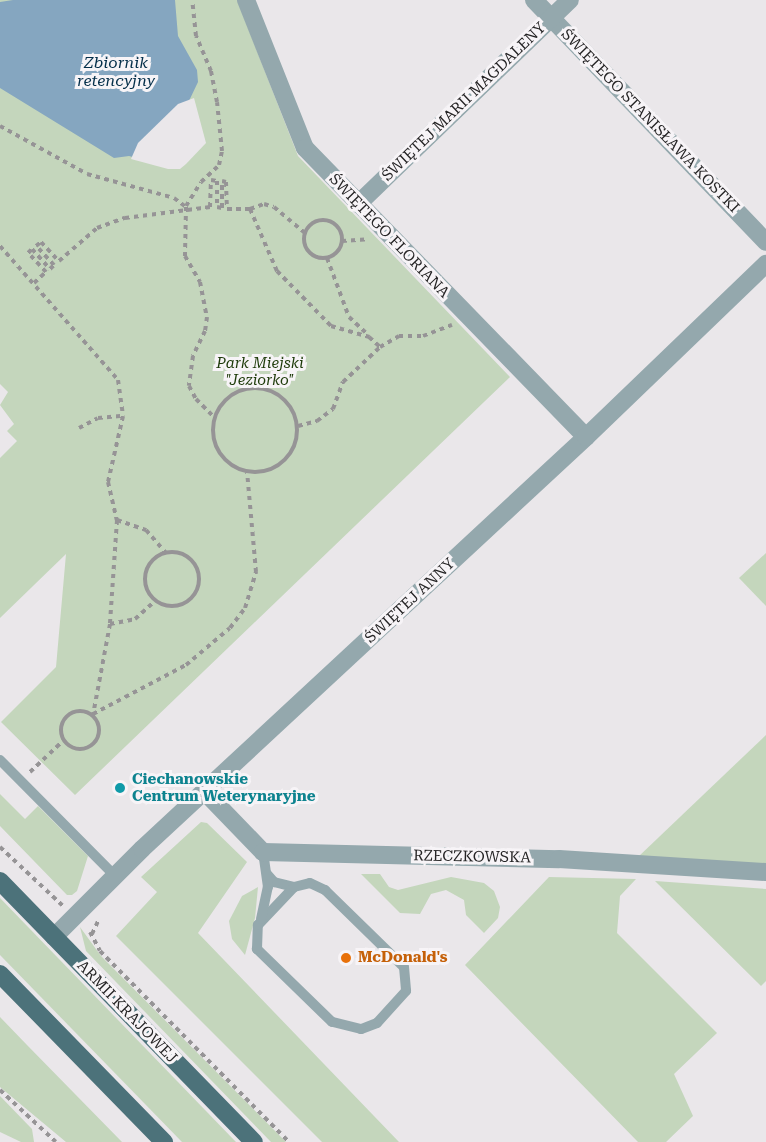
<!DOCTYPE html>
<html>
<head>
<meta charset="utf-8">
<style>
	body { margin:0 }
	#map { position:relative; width:766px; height:1142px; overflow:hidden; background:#eae7ea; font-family:"Roboto Serif",serif }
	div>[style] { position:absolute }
	.green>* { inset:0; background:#c4d6bc }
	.water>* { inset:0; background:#85a6c0 }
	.pier>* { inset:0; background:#eae7ea }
	.path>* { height:4px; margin-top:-2px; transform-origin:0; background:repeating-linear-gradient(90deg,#969496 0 4.5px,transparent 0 9px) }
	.path>.ring { margin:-2px; padding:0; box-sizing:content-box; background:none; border:4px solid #969496; border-radius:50% }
	.service>* { height:10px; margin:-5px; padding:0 5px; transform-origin:5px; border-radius:5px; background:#94a8ad }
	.minor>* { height:18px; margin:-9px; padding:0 9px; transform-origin:9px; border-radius:9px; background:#94a8ad }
	.primary>* { height:18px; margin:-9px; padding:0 9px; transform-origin:9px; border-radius:9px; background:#4c727a }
	.dots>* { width:16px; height:16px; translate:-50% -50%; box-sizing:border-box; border:3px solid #f7f4f7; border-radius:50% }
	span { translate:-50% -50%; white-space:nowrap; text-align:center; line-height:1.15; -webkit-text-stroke:6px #f7f4f7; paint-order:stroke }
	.street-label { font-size:15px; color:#252425 }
	.park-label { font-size:15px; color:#1e3b0a; font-style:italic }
	.culture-label { font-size:15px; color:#0d838f; font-weight:700 }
	.left { translate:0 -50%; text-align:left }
	.food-label { font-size:15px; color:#c56008; font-weight:700 }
	.water-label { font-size:16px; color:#042f4a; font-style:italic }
</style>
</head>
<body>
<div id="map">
	<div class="green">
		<div style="clip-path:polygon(0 0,237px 0,298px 156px,510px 377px,75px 795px,1px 722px,56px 667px,66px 554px,0 618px,0 458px,17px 441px,7px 431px,14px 424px,0 405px,8px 392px,0 384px)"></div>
		<div style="clip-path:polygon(766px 553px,766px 606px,739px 578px)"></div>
		<div style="clip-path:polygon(766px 735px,766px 864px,637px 858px)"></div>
		<div style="clip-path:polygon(0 794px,25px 819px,38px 806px,88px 856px,77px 891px,72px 895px,67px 895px,0 826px)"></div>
		<div style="clip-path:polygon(201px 822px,207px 823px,247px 862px,198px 933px,399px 1142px,322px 1142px,116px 936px,157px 892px,141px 877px)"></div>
		<div style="clip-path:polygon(361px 874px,380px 874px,389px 887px,398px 890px,451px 877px,484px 883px,494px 891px,500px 907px,498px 918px,484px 933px,466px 915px,464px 900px,446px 890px,431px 894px,420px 914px,400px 913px)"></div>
		<div style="clip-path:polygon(549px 877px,636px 879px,620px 896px,617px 933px,717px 1033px,674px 1074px,693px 1116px,666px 1142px,638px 1142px,465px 965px)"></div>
		<div style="clip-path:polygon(655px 881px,766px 889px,766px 981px,761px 986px)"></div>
		<div style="clip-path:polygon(258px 887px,255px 918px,245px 955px,232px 939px,229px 921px,242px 896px)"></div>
		<div style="clip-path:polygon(0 898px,236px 1142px,182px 1142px,0 955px)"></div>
		<div style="clip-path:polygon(80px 927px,101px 956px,286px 1142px,271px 1142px,86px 951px)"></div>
		<div style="clip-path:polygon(0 1017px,27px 1045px,122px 1142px,66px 1142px,0 1087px)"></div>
		<div style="clip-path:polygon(0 1096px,32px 1129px,34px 1142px,21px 1142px,0 1132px)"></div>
	</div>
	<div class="water">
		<div style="clip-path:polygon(13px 0,175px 0,178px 36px,197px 70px,198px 82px,159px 164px,129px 156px,114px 158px,0 88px,0 2px)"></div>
	</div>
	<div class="pier">
		<div style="clip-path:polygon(194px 98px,206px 143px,186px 164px,180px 169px,168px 169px,131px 159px,138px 143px,178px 104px)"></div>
	</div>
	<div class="path">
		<div style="left:0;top:126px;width:99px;rotate:28.9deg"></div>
		<div style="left:87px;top:174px;width:90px;rotate:15.4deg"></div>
		<div style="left:174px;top:198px;width:15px;rotate:37deg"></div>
		<div style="left:186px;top:207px;width:49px;rotate:91.2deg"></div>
		<div style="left:185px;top:256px;width:30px;rotate:60deg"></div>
		<div style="left:200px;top:282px;width:36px;rotate:79deg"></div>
		<div style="left:207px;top:317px;width:14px;rotate:98deg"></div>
		<div style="left:205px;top:331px;width:28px;rotate:116deg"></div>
		<div style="left:193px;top:356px;width:30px;rotate:98deg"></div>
		<div style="left:189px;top:386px;width:15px;rotate:62deg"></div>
		<div style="left:196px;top:399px;width:27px;rotate:45deg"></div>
		<div style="left:186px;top:206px;width:28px;rotate:-58deg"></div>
		<div style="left:201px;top:182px;width:25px;rotate:-43deg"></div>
		<div style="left:219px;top:165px;width:14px;rotate:-78deg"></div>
		<div style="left:222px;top:151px;width:49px;rotate:-95.8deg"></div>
		<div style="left:217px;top:102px;width:32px;rotate:-101deg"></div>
		<div style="left:211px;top:71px;width:38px;rotate:-113deg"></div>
		<div style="left:196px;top:36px;width:36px;rotate:-96deg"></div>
		<div style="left:250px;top:209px;width:15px;rotate:-20deg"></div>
		<div style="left:264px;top:204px;width:10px;rotate:17deg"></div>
		<div style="left:274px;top:207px;width:40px;rotate:40deg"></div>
		<div class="ring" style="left:304px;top:220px;width:34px;height:34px"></div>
		<div style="left:342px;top:241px;width:26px;rotate:-4deg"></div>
		<div style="left:0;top:246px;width:179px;rotate:48.6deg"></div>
		<div style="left:118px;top:380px;width:36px;rotate:82deg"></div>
		<div style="left:123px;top:416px;width:68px;rotate:102.8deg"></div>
		<div style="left:108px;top:482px;width:39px;rotate:77deg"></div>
		<div style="left:117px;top:520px;width:104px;rotate:93.9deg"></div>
		<div style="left:110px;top:624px;width:93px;rotate:100.6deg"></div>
		<div style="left:327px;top:258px;width:63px;rotate:69.6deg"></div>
		<div style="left:349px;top:317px;width:26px;rotate:43deg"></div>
		<div style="left:34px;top:283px;width:16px;rotate:-43deg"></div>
		<div style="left:46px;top:272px;width:26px;rotate:-133deg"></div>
		<div style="left:28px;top:253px;width:6px;rotate:-45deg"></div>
		<div style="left:32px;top:249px;width:27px;rotate:48deg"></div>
		<div style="left:50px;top:269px;width:6px;rotate:-45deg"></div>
		<div style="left:54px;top:265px;width:26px;rotate:-133deg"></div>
		<div style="left:36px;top:246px;width:6px;rotate:-39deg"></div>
		<div style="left:41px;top:242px;width:26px;rotate:47deg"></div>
		<div style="left:59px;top:261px;width:50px;rotate:-41deg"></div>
		<div style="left:97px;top:228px;width:30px;rotate:-20deg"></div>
		<div style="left:125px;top:218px;width:86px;rotate:-7.4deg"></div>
		<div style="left:210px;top:207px;width:27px;rotate:-88deg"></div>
		<div style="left:211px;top:180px;width:6px;rotate:9deg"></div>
		<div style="left:217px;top:181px;width:26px;rotate:90deg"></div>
		<div style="left:217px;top:207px;width:5px;rotate:11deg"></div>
		<div style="left:222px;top:208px;width:27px;rotate:-90deg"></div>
		<div style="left:222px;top:181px;width:4px;rotate:14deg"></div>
		<div style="left:226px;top:182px;width:27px;rotate:88deg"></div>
		<div style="left:227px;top:209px;width:23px"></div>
		<div style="left:250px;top:209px;width:68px;rotate:66.5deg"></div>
		<div style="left:277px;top:271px;width:77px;rotate:45.5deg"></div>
		<div style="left:331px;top:326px;width:40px;rotate:16deg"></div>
		<div style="left:369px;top:337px;width:15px;rotate:42deg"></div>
		<div style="left:380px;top:347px;width:22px;rotate:-30deg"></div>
		<div style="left:399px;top:336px;width:24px"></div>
		<div style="left:423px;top:336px;width:31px;rotate:-21deg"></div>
		<div class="ring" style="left:213px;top:388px;width:80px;height:80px"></div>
		<div style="left:298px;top:426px;width:20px;rotate:-15deg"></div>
		<div style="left:317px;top:421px;width:20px;rotate:-37deg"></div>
		<div style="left:333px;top:409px;width:29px;rotate:-70deg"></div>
		<div style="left:343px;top:382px;width:51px;rotate:-43.4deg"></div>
		<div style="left:79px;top:428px;width:21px;rotate:-28deg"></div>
		<div style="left:98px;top:418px;width:25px;rotate:-5deg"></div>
		<div style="left:117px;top:520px;width:31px;rotate:19deg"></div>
		<div style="left:146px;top:530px;width:30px;rotate:49deg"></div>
		<div class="ring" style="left:145px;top:552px;width:50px;height:50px"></div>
		<div style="left:110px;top:624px;width:25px;rotate:-11deg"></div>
		<div style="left:135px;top:619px;width:28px;rotate:-42deg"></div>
		<div class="ring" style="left:61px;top:711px;width:34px;height:34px"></div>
		<div style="left:93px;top:714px;width:105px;rotate:-27.8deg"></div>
		<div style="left:186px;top:665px;width:57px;rotate:-40.1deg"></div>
		<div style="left:230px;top:628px;width:25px;rotate:-53deg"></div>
		<div style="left:245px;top:608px;width:38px;rotate:-73deg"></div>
		<div style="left:256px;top:572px;width:100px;rotate:-95.1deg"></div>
		<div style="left:30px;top:772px;width:47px;rotate:-43.3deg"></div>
		<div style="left:0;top:847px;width:86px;rotate:43.1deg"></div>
		<div style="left:90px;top:932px;width:21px;rotate:62deg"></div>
		<div style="left:100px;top:951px;width:269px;rotate:45.3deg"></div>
		<div style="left:92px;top:934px;width:14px;rotate:-65deg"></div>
		<div style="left:0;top:1090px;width:76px;rotate:42.9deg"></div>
	</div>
	<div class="service">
		<div style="left:0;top:760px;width:163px;rotate:45.2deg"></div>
		<div style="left:267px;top:874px;width:11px;rotate:49deg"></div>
		<div style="left:274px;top:882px;width:21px;rotate:14deg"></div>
		<div style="left:310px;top:883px;width:17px;rotate:25deg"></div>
		<div style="left:325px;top:890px;width:110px;rotate:44.3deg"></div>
		<div style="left:404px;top:967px;width:24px;rotate:85deg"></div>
		<div style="left:406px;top:991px;width:43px;rotate:132.2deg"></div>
		<div style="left:377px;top:1023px;width:17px;rotate:159deg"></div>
		<div style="left:361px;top:1029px;width:30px;rotate:-166deg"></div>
		<div style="left:332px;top:1022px;width:105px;rotate:-135.8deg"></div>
		<div style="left:257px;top:949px;width:24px;rotate:-88deg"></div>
		<div style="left:258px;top:925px;width:52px;rotate:-46.5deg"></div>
		<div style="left:294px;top:887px;width:16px;rotate:-14deg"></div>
		<div style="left:261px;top:919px;width:33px;rotate:-78deg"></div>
		<div style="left:268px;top:887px;width:35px;rotate:-98deg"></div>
	</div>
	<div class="minor">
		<div style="left:246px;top:0;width:159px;rotate:68.3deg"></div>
		<div style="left:305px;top:148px;width:403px;rotate:45.8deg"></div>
		<div style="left:534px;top:0;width:335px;rotate:46.2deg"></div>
		<div style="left:358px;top:204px;width:294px;rotate:-43.9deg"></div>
		<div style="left:204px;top:791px;width:85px;rotate:46deg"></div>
		<div style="left:263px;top:852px;width:296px;rotate:1.4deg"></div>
		<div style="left:559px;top:859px;width:207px;rotate:3.6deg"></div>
		<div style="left:54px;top:937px;width:124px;rotate:-45deg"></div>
		<div style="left:142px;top:849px;width:606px;rotate:-42.86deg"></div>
		<div style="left:586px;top:437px;width:250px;rotate:-43.9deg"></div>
	</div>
	<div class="primary">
		<div style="left:0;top:881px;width:364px;rotate:45.8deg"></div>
		<div style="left:0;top:974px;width:235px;rotate:45.7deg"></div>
	</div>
	<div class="dots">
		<div style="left:120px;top:788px;background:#0f9aa8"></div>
		<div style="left:346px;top:958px;background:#e8710a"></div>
	</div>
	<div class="street-label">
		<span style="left:464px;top:102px;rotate:-44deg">ŚWIĘTEJ MARII MAGDALENY</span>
		<span style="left:650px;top:121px;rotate:46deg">ŚWIĘTEGO STANISŁAWA KOSTKI</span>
		<span style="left:389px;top:236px;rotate:46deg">ŚWIĘTEGO FLORIANA</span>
		<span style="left:410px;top:601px;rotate:-43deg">ŚWIĘTEJ ANNY</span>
		<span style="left:472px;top:857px;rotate:1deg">RZECZKOWSKA</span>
		<span style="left:127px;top:1012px;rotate:46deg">ARMII KRAJOWEJ</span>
	</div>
	<div class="park-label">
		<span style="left:260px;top:372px">Park Miejski<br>"Jeziorko"</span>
	</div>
	<div class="culture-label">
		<span class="left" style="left:132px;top:788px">Ciechanowskie<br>Centrum Weterynaryjne</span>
	</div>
	<div class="food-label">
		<span class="left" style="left:358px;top:958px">McDonald's</span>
	</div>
	<div class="water-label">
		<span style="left:116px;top:72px">Zbiornik<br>retencyjny</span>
	</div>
</div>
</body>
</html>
